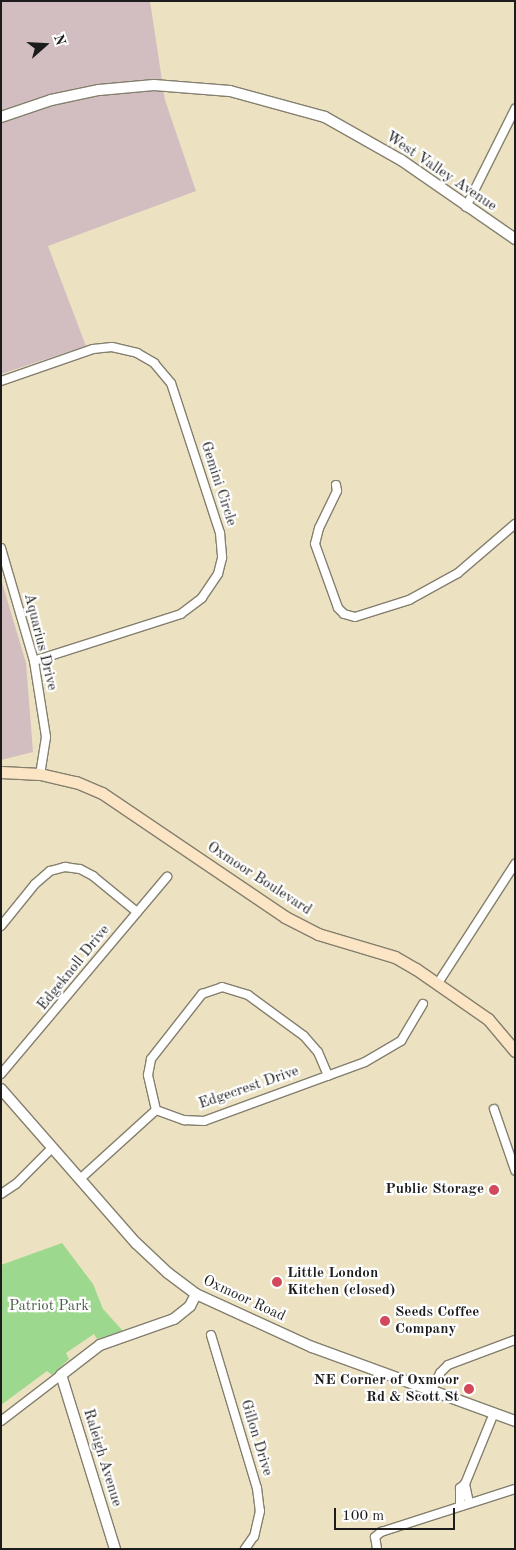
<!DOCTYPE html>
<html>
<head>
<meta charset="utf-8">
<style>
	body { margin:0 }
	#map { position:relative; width:516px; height:1550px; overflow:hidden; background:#ece2c1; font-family:"Old Standard TT",serif }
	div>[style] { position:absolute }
	.industrial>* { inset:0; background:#d2bec1 }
	.green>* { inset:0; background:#9cd88d }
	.roads { filter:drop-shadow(1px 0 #847f6e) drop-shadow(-1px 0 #847f6e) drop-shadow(0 1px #847f6e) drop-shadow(0 -1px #847f6e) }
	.minor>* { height:8px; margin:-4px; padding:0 4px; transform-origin:4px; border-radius:4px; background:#fff }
	.tertiary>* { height:10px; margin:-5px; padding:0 5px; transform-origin:5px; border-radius:5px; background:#fff }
	.secondary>* { height:11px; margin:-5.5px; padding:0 5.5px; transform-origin:5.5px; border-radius:5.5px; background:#fce5c4 }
	.dots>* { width:14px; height:14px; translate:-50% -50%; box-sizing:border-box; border:2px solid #fff; border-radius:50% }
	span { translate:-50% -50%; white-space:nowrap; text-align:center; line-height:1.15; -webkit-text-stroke:4.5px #fff; paint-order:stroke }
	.street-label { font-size:15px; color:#1c1c1c }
	.poi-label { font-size:15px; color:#1c1c1c; font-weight:700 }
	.right { translate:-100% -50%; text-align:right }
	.left { translate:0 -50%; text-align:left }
	.park-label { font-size:15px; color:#495e44 }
	.frame { position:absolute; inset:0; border:2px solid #1c1c1c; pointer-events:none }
	.north { position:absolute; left:20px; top:20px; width:50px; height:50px; -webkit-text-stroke:4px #fff; paint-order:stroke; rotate:71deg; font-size:14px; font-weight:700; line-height:20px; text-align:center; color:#1c1c1c }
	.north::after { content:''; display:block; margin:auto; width:18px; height:22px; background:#1c1c1c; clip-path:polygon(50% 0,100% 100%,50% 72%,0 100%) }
	.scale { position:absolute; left:334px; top:1508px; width:121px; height:22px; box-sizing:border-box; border:2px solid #1c1c1c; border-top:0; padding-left:6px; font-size:15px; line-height:18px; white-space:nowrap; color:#1c1c1c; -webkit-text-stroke:4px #fff; paint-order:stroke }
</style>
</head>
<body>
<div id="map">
	<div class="industrial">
		<div style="clip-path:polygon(1px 1px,150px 1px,165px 100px,196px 191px,48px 246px,86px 346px,1px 374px)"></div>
		<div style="clip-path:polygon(1px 579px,26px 663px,33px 752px,1px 760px)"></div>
	</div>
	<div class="green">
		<div style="clip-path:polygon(62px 1243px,93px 1284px,103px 1309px,123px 1331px,97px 1339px,94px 1334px,66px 1353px,69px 1359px,52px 1375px,47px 1371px,1px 1405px,1px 1265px)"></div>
	</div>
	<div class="roads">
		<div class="minor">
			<div style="left:466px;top:207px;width:110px;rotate:-63.4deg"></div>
			<div style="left:1px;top:381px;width:97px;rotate:-19.2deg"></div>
			<div style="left:93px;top:349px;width:19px;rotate:-6deg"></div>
			<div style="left:112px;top:347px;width:26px;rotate:13deg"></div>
			<div style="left:137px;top:353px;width:20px;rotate:30deg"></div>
			<div style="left:154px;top:363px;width:26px;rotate:50deg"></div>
			<div style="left:171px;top:383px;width:158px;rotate:71.9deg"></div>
			<div style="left:220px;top:533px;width:25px;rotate:85deg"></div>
			<div style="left:222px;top:558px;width:16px;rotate:104deg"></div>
			<div style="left:218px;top:574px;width:29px;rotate:124deg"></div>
			<div style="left:202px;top:598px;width:26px;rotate:143deg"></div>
			<div style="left:181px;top:614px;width:154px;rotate:162.3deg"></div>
			<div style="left:336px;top:485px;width:6px;rotate:81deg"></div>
			<div style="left:337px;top:491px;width:41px;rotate:115.9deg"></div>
			<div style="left:319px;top:528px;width:16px;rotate:104deg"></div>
			<div style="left:315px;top:544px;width:68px;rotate:70.2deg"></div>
			<div style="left:338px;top:608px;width:8px;rotate:45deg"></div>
			<div style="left:344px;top:614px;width:11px;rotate:15deg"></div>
			<div style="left:355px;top:617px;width:57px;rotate:-17.5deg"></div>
			<div style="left:409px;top:600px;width:56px;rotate:-28.9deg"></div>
			<div style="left:458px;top:573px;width:75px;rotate:-40.7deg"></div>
			<div style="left:1px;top:548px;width:118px;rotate:73.7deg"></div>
			<div style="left:34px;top:661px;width:77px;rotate:81deg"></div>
			<div style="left:46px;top:737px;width:37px;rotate:99deg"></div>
			<div style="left:1px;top:926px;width:54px;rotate:-51deg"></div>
			<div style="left:35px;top:884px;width:20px;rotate:-41deg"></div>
			<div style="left:50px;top:871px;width:16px;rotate:-15deg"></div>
			<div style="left:65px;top:867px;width:15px;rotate:8deg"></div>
			<div style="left:80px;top:869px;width:15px;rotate:28deg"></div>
			<div style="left:93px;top:876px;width:57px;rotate:39.3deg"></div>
			<div style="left:438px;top:983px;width:142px;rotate:-57.1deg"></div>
			<div style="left:1px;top:1074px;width:258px;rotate:-49.9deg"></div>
			<div style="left:494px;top:1109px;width:65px;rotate:71deg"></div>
			<div style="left:156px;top:1110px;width:30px;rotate:20deg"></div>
			<div style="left:184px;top:1120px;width:20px;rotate:3deg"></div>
			<div style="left:204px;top:1121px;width:171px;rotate:-20.1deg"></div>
			<div style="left:365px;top:1062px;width:42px;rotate:-30.3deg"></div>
			<div style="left:401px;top:1041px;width:43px;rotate:-59.3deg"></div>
			<div style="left:156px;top:1110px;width:36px;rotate:-103deg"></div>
			<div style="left:148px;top:1075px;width:16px;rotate:-79deg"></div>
			<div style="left:151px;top:1059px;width:83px;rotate:-51.9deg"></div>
			<div style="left:202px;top:994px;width:21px;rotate:-19deg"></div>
			<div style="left:222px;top:987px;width:27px;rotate:17deg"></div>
			<div style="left:248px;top:995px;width:69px;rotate:36.2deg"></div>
			<div style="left:304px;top:1036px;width:21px;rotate:49deg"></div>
			<div style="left:318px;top:1052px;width:26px;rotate:67deg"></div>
			<div style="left:80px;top:1179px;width:103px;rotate:-42.2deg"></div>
			<div style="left:1px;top:1194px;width:18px;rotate:-34deg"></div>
			<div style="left:16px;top:1184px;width:51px;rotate:-45deg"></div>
			<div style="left:211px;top:1335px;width:160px;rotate:73.3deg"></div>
			<div style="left:257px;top:1488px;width:23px;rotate:83deg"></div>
			<div style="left:260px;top:1511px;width:26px;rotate:103deg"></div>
			<div style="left:254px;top:1536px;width:16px;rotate:125deg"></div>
			<div style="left:432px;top:1389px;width:18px;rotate:-63deg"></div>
			<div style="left:440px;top:1373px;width:11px;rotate:-45deg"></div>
			<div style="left:448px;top:1365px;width:72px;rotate:-20.5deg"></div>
			<div style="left:1px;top:1421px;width:76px;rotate:-37.5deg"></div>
			<div style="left:465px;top:1484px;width:19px;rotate:78deg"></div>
			<div style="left:460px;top:1506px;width:18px;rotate:-90deg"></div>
			<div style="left:460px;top:1488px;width:6px;rotate:-39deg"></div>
			<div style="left:465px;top:1484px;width:77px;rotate:-67.8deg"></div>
			<div style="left:377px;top:1549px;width:12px;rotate:-99deg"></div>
			<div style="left:375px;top:1537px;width:8px;rotate:-40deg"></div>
			<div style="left:381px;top:1532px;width:141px;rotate:-17.8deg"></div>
		</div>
		<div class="tertiary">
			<div style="left:1px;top:117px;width:53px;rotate:-18.8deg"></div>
			<div style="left:51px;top:100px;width:49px;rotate:-11.8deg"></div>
			<div style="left:99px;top:90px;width:55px;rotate:-5.2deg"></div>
			<div style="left:154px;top:85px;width:76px;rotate:4.5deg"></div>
			<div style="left:230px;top:91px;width:98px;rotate:15.3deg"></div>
			<div style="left:325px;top:117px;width:87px;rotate:29.5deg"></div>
			<div style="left:401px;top:160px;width:139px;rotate:34.7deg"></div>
			<div style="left:1px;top:1089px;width:205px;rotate:48.8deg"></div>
			<div style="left:136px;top:1243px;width:44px;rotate:43.2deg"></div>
			<div style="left:168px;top:1273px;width:35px;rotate:37deg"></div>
			<div style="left:196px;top:1294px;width:128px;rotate:24.6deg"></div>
			<div style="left:312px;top:1347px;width:216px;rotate:20deg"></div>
			<div style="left:115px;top:1549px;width:182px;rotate:-107.2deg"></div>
			<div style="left:61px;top:1375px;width:49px;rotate:-37.6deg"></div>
			<div style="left:100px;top:1345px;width:78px;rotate:-19.4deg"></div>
			<div style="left:174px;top:1319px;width:21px;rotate:-39deg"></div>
			<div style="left:190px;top:1306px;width:13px;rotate:-63deg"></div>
		</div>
		<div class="secondary">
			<div style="left:1px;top:772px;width:39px;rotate:3deg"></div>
			<div style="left:40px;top:774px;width:37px;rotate:13deg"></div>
			<div style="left:76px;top:782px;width:28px;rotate:23deg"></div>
			<div style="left:102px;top:793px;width:221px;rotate:34.1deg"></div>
			<div style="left:285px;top:917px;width:37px;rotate:27deg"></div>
			<div style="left:318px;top:934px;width:80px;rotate:16.6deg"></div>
			<div style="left:395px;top:957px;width:24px;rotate:30deg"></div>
			<div style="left:416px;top:969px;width:88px;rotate:34.8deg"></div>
			<div style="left:488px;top:1019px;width:42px;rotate:49.8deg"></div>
		</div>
	</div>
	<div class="dots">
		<div style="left:494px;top:1190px;background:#d1495b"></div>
		<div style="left:277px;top:1282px;background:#d1495b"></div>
		<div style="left:385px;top:1321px;background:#d1495b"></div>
		<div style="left:469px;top:1389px;background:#d1495b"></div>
	</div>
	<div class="street-label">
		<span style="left:441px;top:172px;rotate:34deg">West Valley Avenue</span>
		<span style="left:218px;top:484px;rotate:72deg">Gemini Circle</span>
		<span style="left:40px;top:642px;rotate:76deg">Aquarius Drive</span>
		<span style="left:259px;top:879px;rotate:33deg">Oxmoor Boulevard</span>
		<span style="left:74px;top:968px;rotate:-51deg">Edgeknoll Drive</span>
		<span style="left:249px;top:1088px;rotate:-19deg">Edgecrest Drive</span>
		<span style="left:244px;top:1299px;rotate:25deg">Oxmoor Road</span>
		<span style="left:256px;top:1438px;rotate:73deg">Gillon Drive</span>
		<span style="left:102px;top:1458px;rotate:73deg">Raleigh Avenue</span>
	</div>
	<div class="poi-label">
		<span class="right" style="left:484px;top:1190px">Public Storage</span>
		<span class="left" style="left:287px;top:1282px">Little London<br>Kitchen (closed)</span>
		<span class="left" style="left:395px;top:1321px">Seeds Coffee<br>Company</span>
		<span class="right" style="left:459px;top:1389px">NE Corner of Oxmoor<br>Rd &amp; Scott St</span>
	</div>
	<div class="park-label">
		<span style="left:49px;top:1307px">Patriot Park</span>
	</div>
	<div class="frame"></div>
	<div class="north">N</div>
	<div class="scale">100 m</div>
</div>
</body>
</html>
